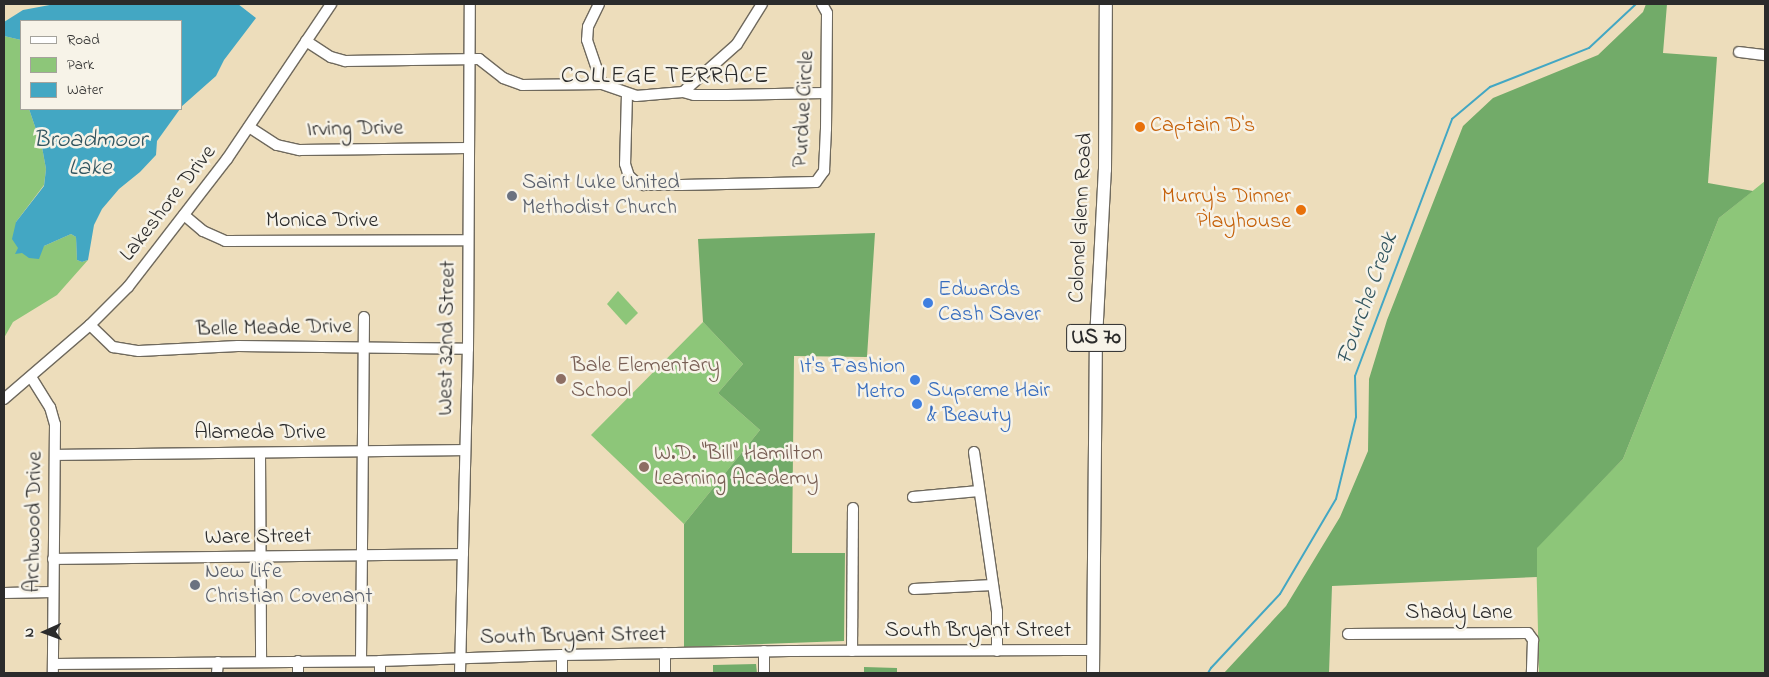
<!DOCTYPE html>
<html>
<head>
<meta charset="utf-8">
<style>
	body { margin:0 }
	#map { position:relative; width:1769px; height:677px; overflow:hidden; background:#edddbb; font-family:"Indie Flower",sans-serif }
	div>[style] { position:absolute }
	.green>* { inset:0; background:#8dc679 }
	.forest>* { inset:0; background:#72ab69 }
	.water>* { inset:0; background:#43a7c3 }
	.stream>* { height:2px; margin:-1px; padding:0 1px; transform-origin:1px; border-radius:1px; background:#43a7c3 }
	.roads { filter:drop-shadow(1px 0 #6f695d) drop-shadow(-1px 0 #6f695d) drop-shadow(0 1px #6f695d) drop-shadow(0 -1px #6f695d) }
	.minor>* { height:10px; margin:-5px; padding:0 5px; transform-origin:5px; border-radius:5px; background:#fff }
	.major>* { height:12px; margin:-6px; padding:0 6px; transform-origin:6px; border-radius:6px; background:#fff }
	.dots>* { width:14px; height:14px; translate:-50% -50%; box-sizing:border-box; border:2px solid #f7f3e8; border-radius:50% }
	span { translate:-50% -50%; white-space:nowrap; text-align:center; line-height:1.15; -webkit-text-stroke:5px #f7f3e8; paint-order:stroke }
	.shield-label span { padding:1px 4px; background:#f7f3e8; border:1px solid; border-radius:4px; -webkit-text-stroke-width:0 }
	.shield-label { font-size:21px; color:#2b2b2b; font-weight:700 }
	.street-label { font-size:22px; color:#2b2b2b }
	.food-label { font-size:22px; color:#c56008 }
	.left { translate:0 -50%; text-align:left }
	.right { translate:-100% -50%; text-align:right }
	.worship-label { font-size:22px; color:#5b616d }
	.shop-label { font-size:22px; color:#366cbe }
	.education-label { font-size:22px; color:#785e54 }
	.neighbourhood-label { font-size:24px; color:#2b2b2b; letter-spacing:1px }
	.water-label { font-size:24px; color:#335660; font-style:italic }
	.frame { position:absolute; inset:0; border:5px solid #2b2b2b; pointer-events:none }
	.legend { position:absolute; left:20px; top:20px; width:162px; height:90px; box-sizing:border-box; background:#f7f3e8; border:1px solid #a5a39c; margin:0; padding:6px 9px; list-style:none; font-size:15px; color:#2b2b2b }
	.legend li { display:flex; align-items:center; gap:10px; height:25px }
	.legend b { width:25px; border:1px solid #a5a39c }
	.north { position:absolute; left:20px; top:607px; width:50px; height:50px; -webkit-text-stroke:4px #f7f3e8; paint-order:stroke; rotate:268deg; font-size:14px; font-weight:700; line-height:20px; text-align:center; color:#2b2b2b }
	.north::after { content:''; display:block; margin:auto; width:18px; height:22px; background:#2b2b2b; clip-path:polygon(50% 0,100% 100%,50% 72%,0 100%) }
</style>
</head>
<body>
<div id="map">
	<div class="green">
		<div style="clip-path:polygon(4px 36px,21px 40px,21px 109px,29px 109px,42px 147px,46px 169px,44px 185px,16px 222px,22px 252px,44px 246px,71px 234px,76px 237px,77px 260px,82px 262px,88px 260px,57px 295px,13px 322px,4px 338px)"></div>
		<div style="clip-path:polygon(1765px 181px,1765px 673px,1539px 673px,1536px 548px,1623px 459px,1719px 218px)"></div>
		<div style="clip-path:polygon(618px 291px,638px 313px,626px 325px,607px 304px)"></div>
		<div style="clip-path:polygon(703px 322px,743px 364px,718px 393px,760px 430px,684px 524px,591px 435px)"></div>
	</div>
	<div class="forest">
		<div style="clip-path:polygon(1646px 4px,1667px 4px,1663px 53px,1717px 57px,1708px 183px,1753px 191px,1719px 218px,1623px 459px,1537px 548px,1537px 577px,1332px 586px,1329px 673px,1224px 673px,1286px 606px,1340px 517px,1368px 451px,1369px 379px,1387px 320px,1463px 126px,1493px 98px,1598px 55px,1643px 12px)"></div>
		<div style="clip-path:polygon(875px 233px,867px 357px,794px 356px,792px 553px,845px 553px,844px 641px,684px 647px,684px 524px,760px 430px,718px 393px,743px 364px,703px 322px,698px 239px)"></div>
		<div style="clip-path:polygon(756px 664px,757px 673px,713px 673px,713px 665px)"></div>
		<div style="clip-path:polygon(864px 667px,897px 668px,897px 673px,864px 673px)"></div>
	</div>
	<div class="water">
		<div style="clip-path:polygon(55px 4px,238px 4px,256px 18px,224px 60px,216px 76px,181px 107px,181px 21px,21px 21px,21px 40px,4px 36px,4px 22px,23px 10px)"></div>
		<div style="clip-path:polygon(29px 109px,180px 109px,157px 141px,156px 155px,140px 172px,119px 189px,102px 209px,94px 225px,88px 260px,82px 262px,77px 260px,76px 237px,71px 234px,44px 246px,39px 259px,29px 258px,22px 253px,15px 254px,18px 248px,12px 239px,16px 222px,44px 186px,46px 169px,42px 147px)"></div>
	</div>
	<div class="stream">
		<div style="left:1208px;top:673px;width:6px;rotate:-59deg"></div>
		<div style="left:1211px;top:668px;width:101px;rotate:-47deg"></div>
		<div style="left:1280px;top:594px;width:110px;rotate:-59.5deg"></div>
		<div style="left:1336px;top:499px;width:84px;rotate:-76.3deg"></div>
		<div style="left:1356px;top:417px;width:41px;rotate:-91.4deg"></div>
		<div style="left:1355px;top:376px;width:275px;rotate:-69.3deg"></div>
		<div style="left:1452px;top:119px;width:50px;rotate:-40.1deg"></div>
		<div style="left:1490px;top:87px;width:106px;rotate:-21.5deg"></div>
		<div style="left:1589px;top:48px;width:64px;rotate:-43.1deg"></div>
	</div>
	<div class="roads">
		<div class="minor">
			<div style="left:599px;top:4px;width:25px;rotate:116deg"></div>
			<div style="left:588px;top:27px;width:13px;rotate:94deg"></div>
			<div style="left:587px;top:40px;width:46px;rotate:71.2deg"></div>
			<div style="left:306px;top:41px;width:30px;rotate:33deg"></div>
			<div style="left:331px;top:57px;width:15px;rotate:16deg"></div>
			<div style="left:345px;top:61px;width:134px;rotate:-0.9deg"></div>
			<div style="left:479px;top:59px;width:31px;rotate:38deg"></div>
			<div style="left:503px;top:78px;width:20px;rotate:20deg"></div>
			<div style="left:522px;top:85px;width:80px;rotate:-0.7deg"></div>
			<div style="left:602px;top:84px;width:36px;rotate:19deg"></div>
			<div style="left:636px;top:96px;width:47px;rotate:-4.9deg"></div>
			<div style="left:683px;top:92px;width:11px;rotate:15deg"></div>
			<div style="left:694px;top:95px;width:33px"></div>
			<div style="left:727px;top:95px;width:99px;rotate:-1.2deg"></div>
			<div style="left:1739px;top:52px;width:26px;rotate:7deg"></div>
			<div style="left:683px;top:92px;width:72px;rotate:-41.6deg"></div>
			<div style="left:737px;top:44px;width:47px;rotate:-58deg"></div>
			<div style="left:627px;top:94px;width:70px;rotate:91.6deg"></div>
			<div style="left:625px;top:164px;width:13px;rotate:72deg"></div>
			<div style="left:629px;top:176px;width:9px;rotate:41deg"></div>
			<div style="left:636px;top:182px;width:8px;rotate:23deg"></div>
			<div style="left:643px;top:185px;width:38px"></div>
			<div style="left:681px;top:185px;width:135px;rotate:-1.3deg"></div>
			<div style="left:816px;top:182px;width:14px;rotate:-54deg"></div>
			<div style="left:824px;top:171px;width:42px;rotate:-87.3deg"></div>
			<div style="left:826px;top:129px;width:116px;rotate:-89.5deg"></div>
			<div style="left:827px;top:13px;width:10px;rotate:-119deg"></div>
			<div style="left:249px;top:127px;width:33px;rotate:33deg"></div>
			<div style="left:277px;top:145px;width:23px;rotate:13deg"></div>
			<div style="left:299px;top:150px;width:169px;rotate:-0.7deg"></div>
			<div style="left:184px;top:215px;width:25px;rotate:40deg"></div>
			<div style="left:203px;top:231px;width:24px;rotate:24deg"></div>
			<div style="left:225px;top:241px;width:243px;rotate:-0.2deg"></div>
			<div style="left:90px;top:325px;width:32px;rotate:44deg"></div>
			<div style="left:113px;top:347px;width:26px;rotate:9deg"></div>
			<div style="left:139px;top:351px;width:99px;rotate:-2.9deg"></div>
			<div style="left:238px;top:346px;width:230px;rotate:0.7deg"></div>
			<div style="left:31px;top:377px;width:36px;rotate:58deg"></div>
			<div style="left:50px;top:407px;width:18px;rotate:74deg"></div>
			<div style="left:55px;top:424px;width:249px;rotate:90.5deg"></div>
			<div style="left:4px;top:399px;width:113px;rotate:-40.7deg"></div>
			<div style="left:90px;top:325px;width:54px;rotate:-45deg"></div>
			<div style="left:128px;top:287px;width:162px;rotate:-52.3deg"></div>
			<div style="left:227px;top:159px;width:187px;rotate:-56.1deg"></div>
			<div style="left:974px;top:452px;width:161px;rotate:81.8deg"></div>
			<div style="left:997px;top:611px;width:40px;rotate:90deg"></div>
			<div style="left:260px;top:453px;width:209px;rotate:89.7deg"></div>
			<div style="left:55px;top:455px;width:410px;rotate:-0.7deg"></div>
			<div style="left:913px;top:497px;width:66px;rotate:-5.2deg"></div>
			<div style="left:53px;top:559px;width:410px;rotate:-0.7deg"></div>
			<div style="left:914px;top:589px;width:79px;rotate:-2.9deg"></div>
			<div style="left:4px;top:593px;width:49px;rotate:-1.2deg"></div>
			<div style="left:1348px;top:634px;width:180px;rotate:-0.3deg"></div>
			<div style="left:1528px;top:633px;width:9px;rotate:54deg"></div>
			<div style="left:1533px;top:640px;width:33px;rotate:92deg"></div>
			<div style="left:764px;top:651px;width:22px;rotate:90deg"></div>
			<div style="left:852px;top:651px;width:143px;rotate:-89.6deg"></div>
			<div style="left:298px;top:661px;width:12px;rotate:90deg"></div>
			<div style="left:361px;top:661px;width:344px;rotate:-89.5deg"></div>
			<div style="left:380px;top:661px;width:12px;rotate:90deg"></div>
			<div style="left:54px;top:664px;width:326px;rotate:-0.5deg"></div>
			<div style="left:380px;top:661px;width:182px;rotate:-1.9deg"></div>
			<div style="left:562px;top:655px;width:227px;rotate:-1deg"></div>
			<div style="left:789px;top:651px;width:304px;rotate:-0.2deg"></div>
			<div style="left:217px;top:673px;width:11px;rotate:-85deg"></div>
			<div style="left:460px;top:673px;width:324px;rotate:-88.6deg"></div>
			<div style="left:468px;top:349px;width:345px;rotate:-89.7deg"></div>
			<div style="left:562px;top:673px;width:18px;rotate:-90deg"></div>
			<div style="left:665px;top:673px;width:20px;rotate:-90deg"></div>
		</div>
		<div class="major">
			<div style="left:1093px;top:673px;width:334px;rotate:-89.5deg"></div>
			<div style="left:1096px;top:339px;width:169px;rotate:-87deg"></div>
			<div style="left:1105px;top:170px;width:166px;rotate:-89.7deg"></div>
		</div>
	</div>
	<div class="dots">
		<div style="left:1140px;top:127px;background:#e8710a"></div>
		<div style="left:512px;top:196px;background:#6b7280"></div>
		<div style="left:1301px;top:210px;background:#e8710a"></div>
		<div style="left:928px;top:303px;background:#3f7fe0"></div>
		<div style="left:561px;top:379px;background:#8d6e63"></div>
		<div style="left:915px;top:380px;background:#3f7fe0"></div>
		<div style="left:917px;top:404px;background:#3f7fe0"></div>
		<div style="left:644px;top:467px;background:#8d6e63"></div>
		<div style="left:195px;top:585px;background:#6b7280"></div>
	</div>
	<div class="shield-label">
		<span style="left:1096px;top:338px">US 70</span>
	</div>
	<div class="street-label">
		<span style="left:805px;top:109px;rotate:-87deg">Purdue Circle</span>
		<span style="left:355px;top:130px;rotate:-1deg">Irving Drive</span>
		<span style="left:169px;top:204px;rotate:-52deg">Lakeshore Drive</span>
		<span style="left:1082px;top:218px;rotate:-87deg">Colonel Glenn Road</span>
		<span style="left:322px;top:222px">Monica Drive</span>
		<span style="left:274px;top:329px;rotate:-1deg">Belle Meade Drive</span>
		<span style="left:448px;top:338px;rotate:-89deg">West 32nd Street</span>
		<span style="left:260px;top:434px">Alameda Drive</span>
		<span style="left:35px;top:522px;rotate:-89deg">Archwood Drive</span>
		<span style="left:258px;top:538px;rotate:-1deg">Ware Street</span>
		<span style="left:1459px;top:614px">Shady Lane</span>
		<span style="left:978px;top:632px">South Bryant Street</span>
		<span style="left:573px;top:637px;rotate:-1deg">South Bryant Street</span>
	</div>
	<div class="food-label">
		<span class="left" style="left:1150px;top:127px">Captain D's</span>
		<span class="right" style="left:1291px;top:210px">Murry's Dinner<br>Playhouse</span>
	</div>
	<div class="worship-label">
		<span class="left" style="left:522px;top:196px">Saint Luke United<br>Methodist Church</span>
		<span class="left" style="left:205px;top:585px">New Life<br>Christian Covenant</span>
	</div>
	<div class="shop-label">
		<span class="left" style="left:938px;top:303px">Edwards<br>Cash Saver</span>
		<span class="right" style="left:905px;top:380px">It's Fashion<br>Metro</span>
		<span class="left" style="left:927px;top:404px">Supreme Hair<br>&amp; Beauty</span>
	</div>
	<div class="education-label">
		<span class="left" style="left:571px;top:379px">Bale Elementary<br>School</span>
		<span class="left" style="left:654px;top:467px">W.D. "Bill" Hamilton<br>Learning Academy</span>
	</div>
	<div class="neighbourhood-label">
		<span style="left:665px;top:77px">COLLEGE TERRACE</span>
	</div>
	<div class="water-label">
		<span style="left:90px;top:155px">Broadmoor<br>Lake</span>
		<span style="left:1368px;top:299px;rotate:-70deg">Fourche Creek</span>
	</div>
	<div class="frame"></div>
	<ul class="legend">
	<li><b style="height:6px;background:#fff"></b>Road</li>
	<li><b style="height:14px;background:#8dc679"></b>Park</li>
	<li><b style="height:14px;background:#43a7c3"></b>Water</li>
	</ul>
	<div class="north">N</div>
</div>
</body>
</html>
